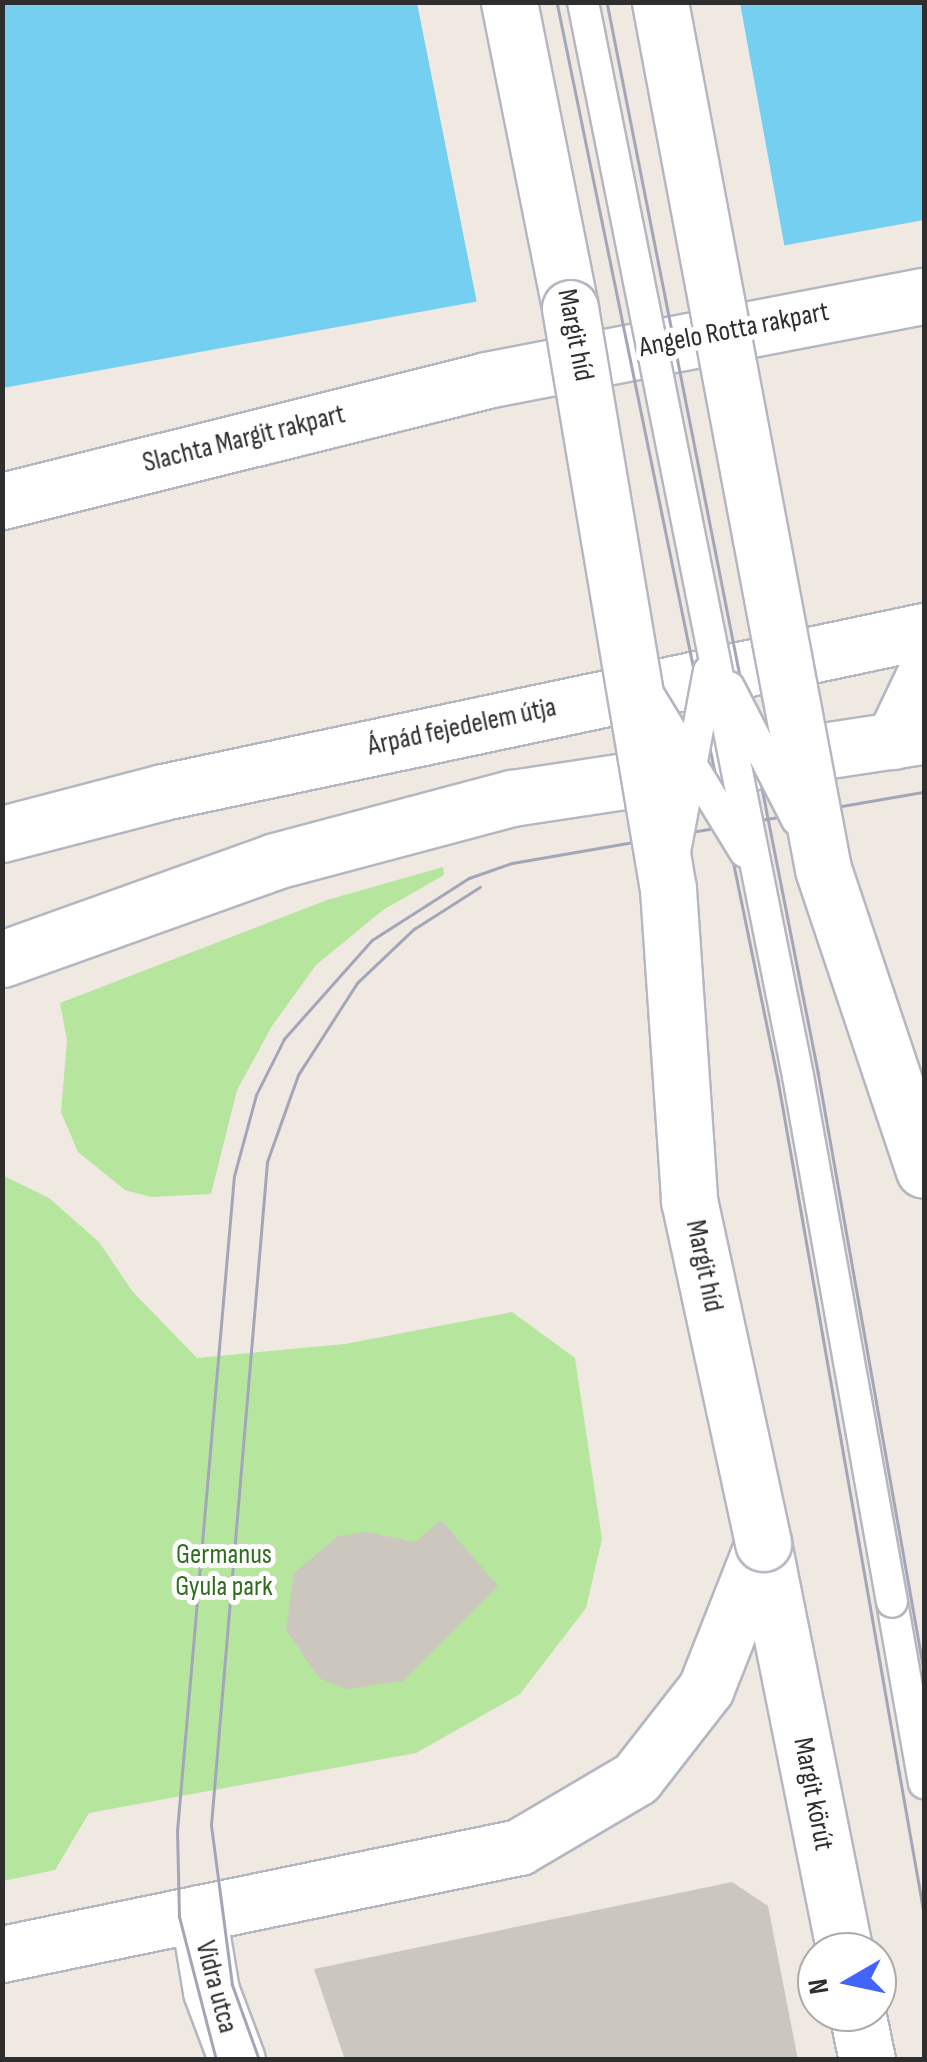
<!DOCTYPE html>
<html>
<head>
<meta charset="utf-8">
<style>
	body { margin:0 }
	#map { position:relative; width:927px; height:2062px; overflow:hidden; background:#efe9e1; font-family:"Sofia Sans Condensed",sans-serif }
	div>[style] { position:absolute }
	.green>* { inset:0; background:#b6e59e }
	.water>* { inset:0; background:#75cff0 }
	.pier>* { inset:0; background:#efe9e1 }
	.building>* { inset:0; background:#cbc7bf }
	.roads { filter:drop-shadow(2px 0 #b4b7c1) drop-shadow(-2px 0 #b4b7c1) drop-shadow(0 2px #b4b7c1) drop-shadow(0 -2px #b4b7c1) }
	.lane>* { height:30px; margin:-15px; padding:0 15px; transform-origin:15px; border-radius:15px; background:#fff }
	.street>* { height:55px; margin:-27.5px; padding:0 27.5px; transform-origin:27.5px; border-radius:27.5px; background:#fff }
	.secondary>* { height:55px; margin:-27.5px; padding:0 27.5px; transform-origin:27.5px; border-radius:27.5px; background:#fff }
	.tram>* { height:2.5px; margin:-1.25px; padding:0 1.25px; transform-origin:1.25px; border-radius:1.25px; background:#a3a6b8 }
	.bridges { filter:drop-shadow(2px 0 #b4b7c1) drop-shadow(-2px 0 #b4b7c1) drop-shadow(0 2px #b4b7c1) drop-shadow(0 -2px #b4b7c1) }
	.lane-bridge>* { height:30px; margin:-15px; padding:0 15px; transform-origin:15px; border-radius:15px; background:#fff }
	.secondary-bridge>* { height:55px; margin:-27.5px; padding:0 27.5px; transform-origin:27.5px; border-radius:27.5px; background:#fff }
	span { translate:-50% -50%; white-space:nowrap; text-align:center; line-height:1.15; -webkit-text-stroke:10px #fff; paint-order:stroke }
	.street-label { font-size:28px; color:#2e2e2e }
	.park-label { font-size:28px; color:#2c6e1b }
	.frame { position:absolute; inset:0; border:5px solid #2e2e2e; pointer-events:none }
	.north { position:absolute; left:797px; top:1932px; width:100px; height:100px; box-sizing:border-box; background:#fff; border:2px solid #ababab; border-radius:50%; rotate:261deg; font-size:28px; font-weight:700; line-height:40px; text-align:center; color:#2e2e2e }
	.north::after { content:''; display:block; margin:auto; width:35px; height:45px; background:#4264fb; clip-path:polygon(50% 0,100% 100%,50% 72%,0 100%) }
</style>
</head>
<body>
<div id="map">
	<div class="green">
		<div style="clip-path:polygon(443px 867px,444px 875px,383px 910px,316px 965px,272px 1026px,237px 1090px,211px 1194px,151px 1197px,125px 1190px,78px 1152px,61px 1112px,67px 1040px,60px 1003px,327px 900px)"></div>
		<div style="clip-path:polygon(2px 1175px,49px 1198px,99px 1242px,132px 1291px,197px 1358px,345px 1344px,512px 1312px,575px 1358px,602px 1539px,586px 1608px,520px 1694px,416px 1753px,89px 1813px,55px 1870px,3px 1881px)"></div>
	</div>
	<div class="water">
		<div style="clip-path:polygon(2px 3px,924px 3px,924px 220px,3px 388px)"></div>
	</div>
	<div class="pier">
		<div style="clip-path:polygon(417px 3px,740px 3px,785px 249px,477px 303px)"></div>
	</div>
	<div class="building">
		<div style="clip-path:polygon(441px 1520px,498px 1586px,403px 1681px,346px 1689px,319px 1678px,286px 1630px,294px 1573px,338px 1536px,367px 1532px,415px 1542px)"></div>
		<div style="clip-path:polygon(732px 1882px,768px 1906px,798px 2060px,345px 2060px,314px 1969px)"></div>
	</div>
	<div class="roads">
		<div class="lane">
			<div style="left:892px;top:1602px;width:184px;rotate:80deg"></div>
		</div>
		<div class="street">
			<div style="left:198px;top:1913px;width:79px;rotate:80.5deg"></div>
			<div style="left:211px;top:1991px;width:74px;rotate:69.4deg"></div>
		</div>
		<div class="secondary">
			<div style="left:509px;top:2px;width:312px;rotate:78.7deg"></div>
			<div style="left:2px;top:501px;width:499px;rotate:-14deg"></div>
			<div style="left:486px;top:380px;width:446px;rotate:-10.9deg"></div>
			<div style="left:893px;top:741px;width:72px;rotate:-64.5deg"></div>
			<div style="left:2px;top:834px;width:166px;rotate:-14.6deg"></div>
			<div style="left:163px;top:792px;width:778px;rotate:-11.95deg"></div>
			<div style="left:2px;top:959px;width:290px;rotate:-19.7deg"></div>
			<div style="left:275px;top:861px;width:245px;rotate:-14.9deg"></div>
			<div style="left:512px;top:798px;width:417px;rotate:-8.6deg"></div>
			<div style="left:763px;top:1543px;width:417px;rotate:78.7deg"></div>
			<div style="left:2px;top:1954px;width:528px;rotate:-11.69deg"></div>
			<div style="left:519px;top:1847px;width:136px;rotate:-30.5deg"></div>
			<div style="left:636px;top:1778px;width:114px;rotate:-52.1deg"></div>
			<div style="left:706px;top:1688px;width:156px;rotate:-68.5deg"></div>
			<div style="left:857px;top:2012px;width:49px;rotate:78.2deg"></div>
		</div>
	</div>
	<div class="tram">
		<div style="left:557px;top:2px;width:1100px;rotate:78.41deg"></div>
		<div style="left:778px;top:1080px;width:846px;rotate:80.06deg"></div>
		<div style="left:607px;top:2px;width:1091px;rotate:78.84deg"></div>
		<div style="left:818px;top:1072px;width:608px;rotate:79.96deg"></div>
		<div style="left:216px;top:2060px;width:148px;rotate:-104.5deg"></div>
		<div style="left:179px;top:1917px;width:86px;rotate:-91.3deg"></div>
		<div style="left:177px;top:1831px;width:657px;rotate:-85.03deg"></div>
		<div style="left:234px;top:1176px;width:84px;rotate:-74.8deg"></div>
		<div style="left:256px;top:1095px;width:63px;rotate:-63.4deg"></div>
		<div style="left:284px;top:1039px;width:132px;rotate:-48.4deg"></div>
		<div style="left:372px;top:940px;width:115px;rotate:-32.6deg"></div>
		<div style="left:469px;top:878px;width:46px;rotate:-19.2deg"></div>
		<div style="left:512px;top:863px;width:418px;rotate:-9.8deg"></div>
		<div style="left:259px;top:2060px;width:80px;rotate:-109.8deg"></div>
		<div style="left:232px;top:1985px;width:161px;rotate:-97.5deg"></div>
		<div style="left:211px;top:1825px;width:665px;rotate:-85.17deg"></div>
		<div style="left:267px;top:1162px;width:92px;rotate:-70.4deg"></div>
		<div style="left:298px;top:1075px;width:109px;rotate:-57.3deg"></div>
		<div style="left:357px;top:983px;width:79px;rotate:-43.5deg"></div>
		<div style="left:414px;top:929px;width:78px;rotate:-32.5deg"></div>
	</div>
	<div class="bridges">
		<div class="lane-bridge">
			<div style="left:583px;top:2px;width:1095px;rotate:78.68deg"></div>
			<div style="left:798px;top:1076px;width:534px;rotate:79.87deg"></div>
			<div style="left:729px;top:687px;width:149px;rotate:62.9deg"></div>
			<div style="left:649px;top:695px;width:184px;rotate:58.6deg"></div>
			<div style="left:675px;top:852px;width:184px;rotate:-79.4deg"></div>
		</div>
		<div class="secondary-bridge">
			<div style="left:660px;top:2px;width:882px;rotate:79.35deg"></div>
			<div style="left:823px;top:869px;width:317px;rotate:71.5deg"></div>
			<div style="left:570px;top:308px;width:589px;rotate:80.43deg"></div>
			<div style="left:668px;top:889px;width:312px;rotate:86.1deg"></div>
			<div style="left:689px;top:1200px;width:351px;rotate:77.8deg"></div>
		</div>
	</div>
	<div class="street-label">
		<span style="left:734px;top:330px;rotate:-11deg">Angelo Rotta rakpart</span>
		<span style="left:575px;top:335px;rotate:79deg">Margit híd</span>
		<span style="left:244px;top:439px;rotate:-14deg">Slachta Margit rakpart</span>
		<span style="left:462px;top:727px;rotate:-12deg">Árpád fejedelem útja</span>
		<span style="left:704px;top:1266px;rotate:78deg">Margit híd</span>
		<span style="left:813px;top:1794px;rotate:79deg">Margit körút</span>
		<span style="left:216px;top:1987px;rotate:75deg">Vidra utca</span>
	</div>
	<div class="park-label">
		<span style="left:224px;top:1571px">Germanus<br>Gyula park</span>
	</div>
	<div class="frame"></div>
	<div class="north">N</div>
</div>
</body>
</html>
